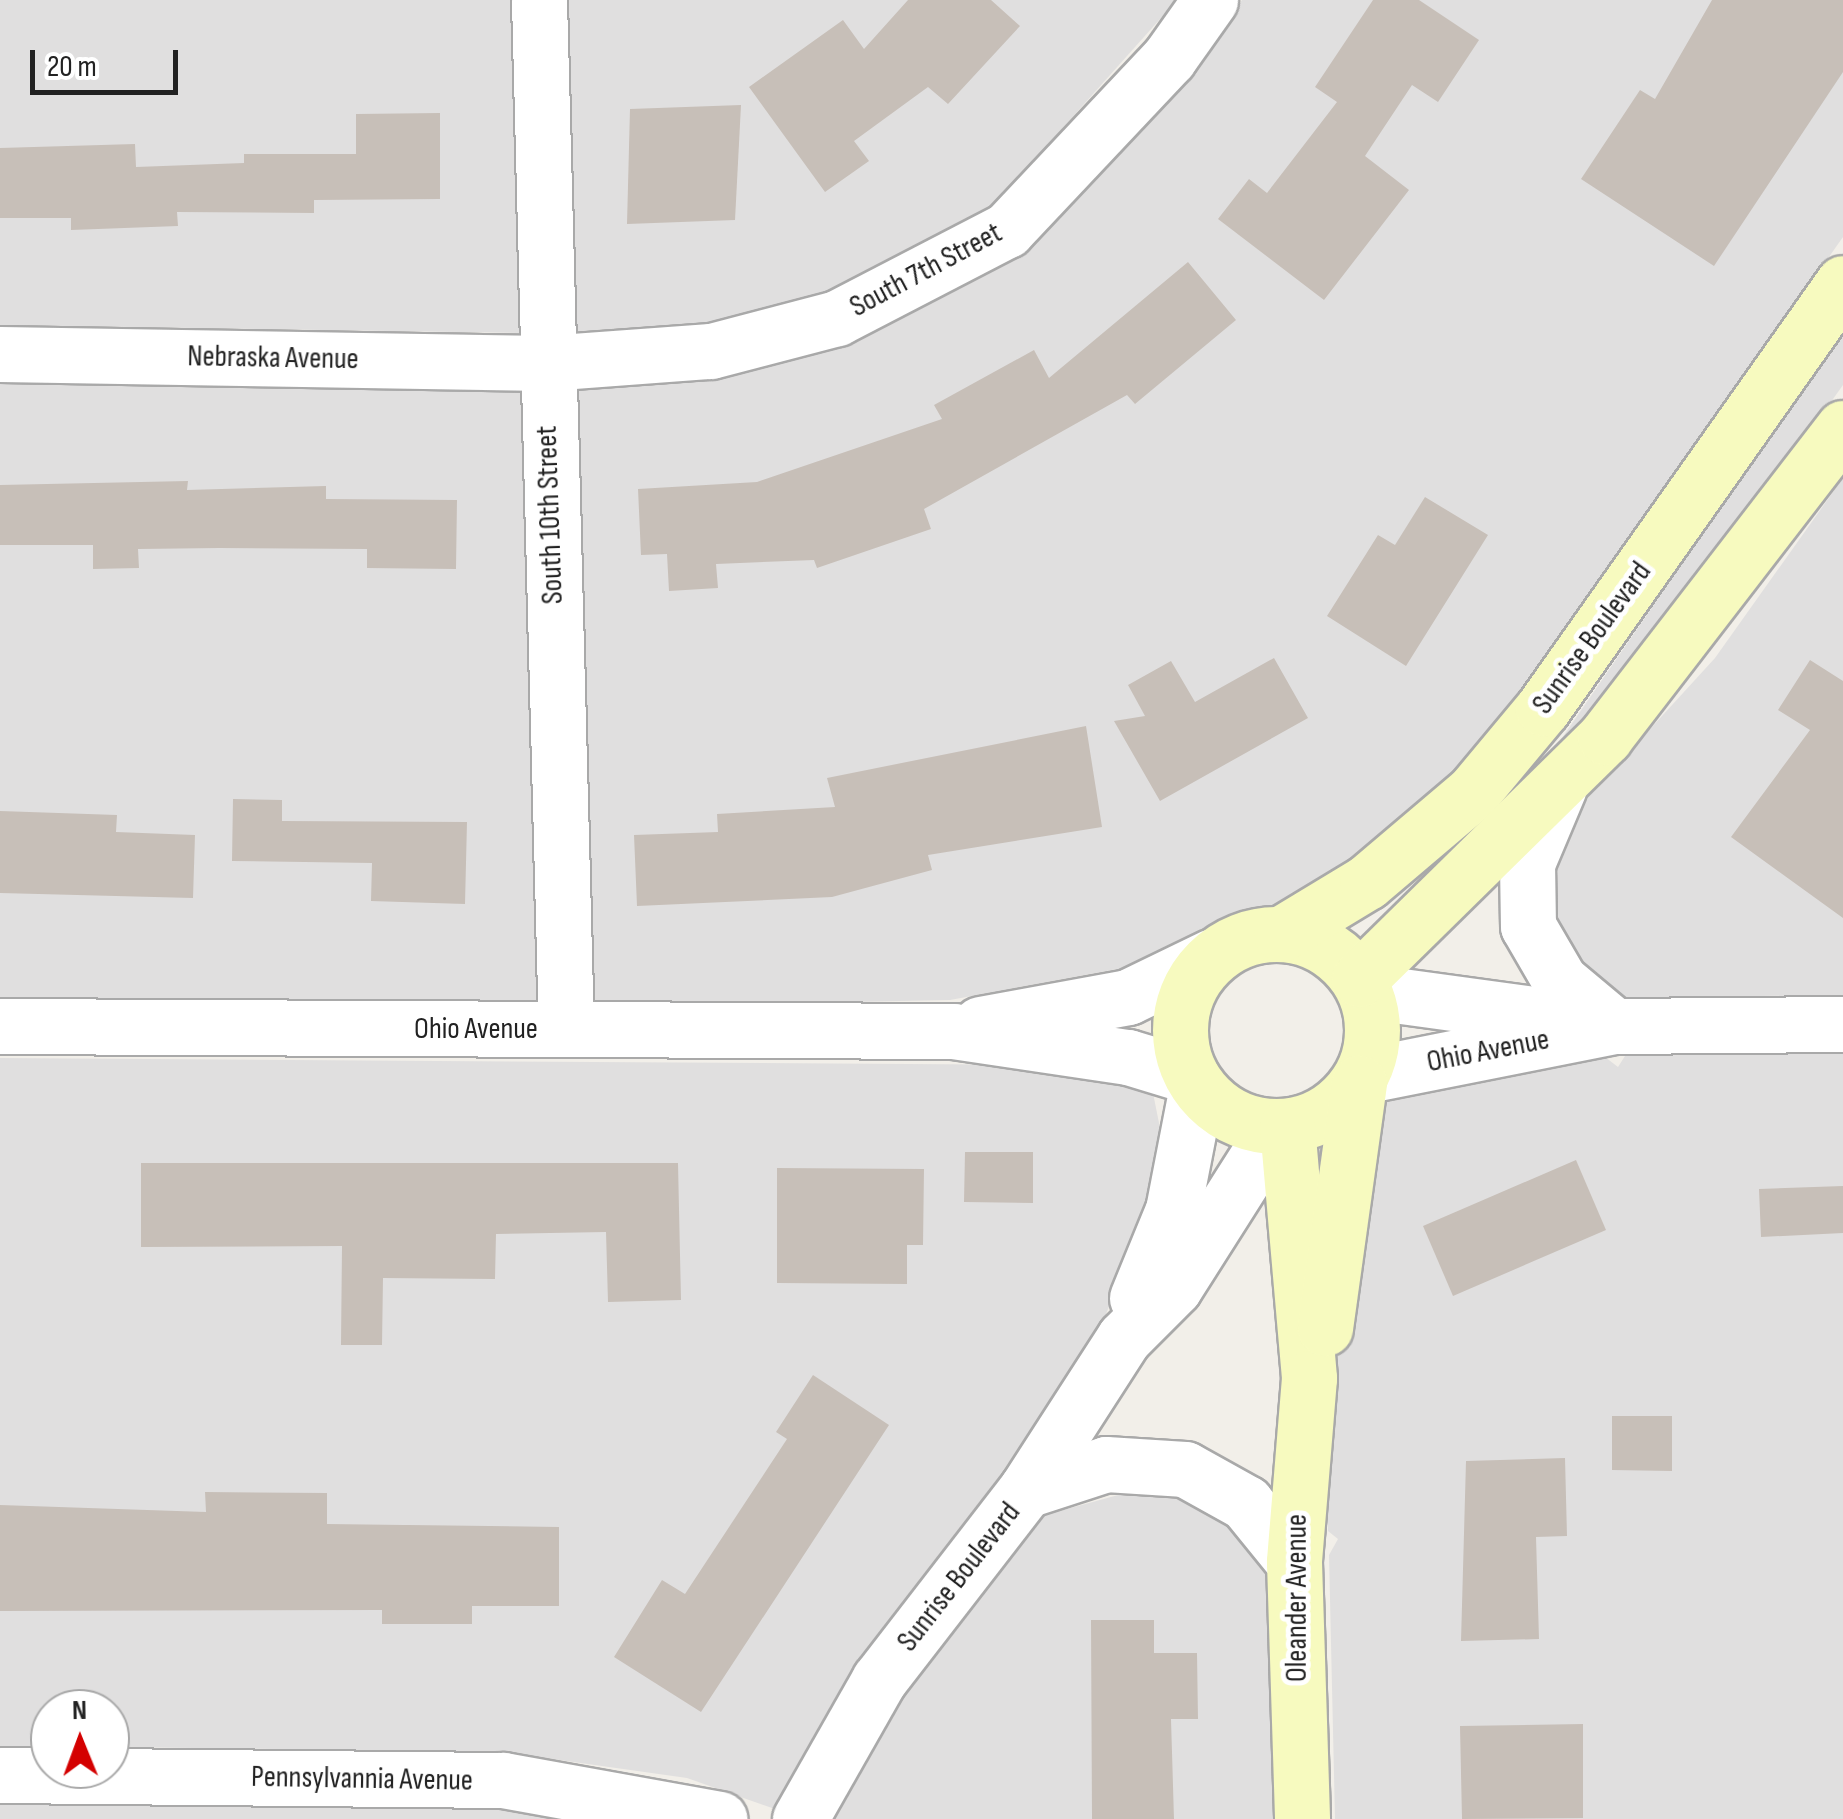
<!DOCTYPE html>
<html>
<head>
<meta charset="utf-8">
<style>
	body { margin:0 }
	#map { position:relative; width:1843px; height:1819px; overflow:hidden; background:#f2efe9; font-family:"Sofia Sans Condensed",sans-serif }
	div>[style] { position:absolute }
	.residential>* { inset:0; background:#e0dfdf }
	.building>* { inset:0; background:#c7bfb8 }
	.roads { filter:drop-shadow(2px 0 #a9a9a9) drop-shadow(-2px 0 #a9a9a9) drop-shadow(0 2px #a9a9a9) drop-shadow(0 -2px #a9a9a9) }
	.minor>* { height:55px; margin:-27.5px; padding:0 27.5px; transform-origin:27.5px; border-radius:27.5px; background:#fff }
	.tertiary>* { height:55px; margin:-27.5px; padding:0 27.5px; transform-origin:27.5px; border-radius:27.5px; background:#fff }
	.secondary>* { height:55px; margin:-27.5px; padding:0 27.5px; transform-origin:27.5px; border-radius:27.5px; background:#f7fabf }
	.secondary>.ring { margin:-27.5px; padding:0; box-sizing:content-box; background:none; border:55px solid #f7fabf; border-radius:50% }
	span { translate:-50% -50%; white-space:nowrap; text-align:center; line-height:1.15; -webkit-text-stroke:10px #fff; paint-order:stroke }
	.street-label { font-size:30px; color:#222 }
	.north { position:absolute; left:30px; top:1689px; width:100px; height:100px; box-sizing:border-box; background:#fff; border:2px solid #a7a7a7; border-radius:50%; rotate:359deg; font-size:28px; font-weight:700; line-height:40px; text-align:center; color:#222 }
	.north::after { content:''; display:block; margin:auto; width:35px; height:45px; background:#d40000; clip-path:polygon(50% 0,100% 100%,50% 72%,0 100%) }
	.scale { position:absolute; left:30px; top:50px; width:148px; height:45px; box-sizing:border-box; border:5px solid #222; border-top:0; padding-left:12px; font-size:30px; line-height:35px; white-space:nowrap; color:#222; -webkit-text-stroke:8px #fff; paint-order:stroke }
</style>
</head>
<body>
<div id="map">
	<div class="residential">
		<div style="clip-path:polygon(0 0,513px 0,520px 333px,0 325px)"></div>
		<div style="clip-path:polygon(565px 0,1177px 0,993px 206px,829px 291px,708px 322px,571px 332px)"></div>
		<div style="clip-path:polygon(1242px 0,1843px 0,1843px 237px,1458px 784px,1285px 925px,1226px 928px,1139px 965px,950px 1000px,591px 1007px,572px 389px,713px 380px,848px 344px,1025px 251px,1187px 79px)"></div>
		<div style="clip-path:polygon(1843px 330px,1843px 385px,1675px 621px,1551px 754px)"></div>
		<div style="clip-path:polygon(0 383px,521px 391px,540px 1007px,0 1000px)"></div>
		<div style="clip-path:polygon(1843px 478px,1843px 995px,1621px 998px,1578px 961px,1552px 914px,1552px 870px,1577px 809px,1715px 658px)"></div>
		<div style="clip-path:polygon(1843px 1052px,1843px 1819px,1335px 1819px,1329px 1555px,1338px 1539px,1328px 1531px,1324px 1385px,1370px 1104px,1605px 1057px,1618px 1067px,1625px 1056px)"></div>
		<div style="clip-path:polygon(0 1058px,1053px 1065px,1153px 1093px,1163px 1143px,1155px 1192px,1102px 1324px,775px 1809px,687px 1778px,503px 1752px,110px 1747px,110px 1709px,50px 1709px,50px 1747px,0 1746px)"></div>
		<div style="clip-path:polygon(1122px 1494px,1194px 1496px,1277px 1561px,1283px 1819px,831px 1819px,900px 1698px,1041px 1516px)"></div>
		<div style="clip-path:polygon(0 1804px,501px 1809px,573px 1819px,0 1819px)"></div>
	</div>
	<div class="building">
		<div style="clip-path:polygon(908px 0,991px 0,1020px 26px,948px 104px,928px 87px,854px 141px,869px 161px,825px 192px,749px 87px,843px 20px,864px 49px)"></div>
		<div style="clip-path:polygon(1373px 0,1419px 0,1479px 40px,1438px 102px,1412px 85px,1365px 156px,1409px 190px,1324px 300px,1218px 219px,1249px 179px,1267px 193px,1337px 102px,1315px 87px)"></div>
		<div style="clip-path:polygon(1712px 0,1843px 0,1843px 72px,1714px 266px,1581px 179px,1640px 90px,1655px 99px)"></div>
		<div style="clip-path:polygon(741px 105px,735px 220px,627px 224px,630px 109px)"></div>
		<div style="clip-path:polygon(440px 113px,440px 199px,314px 200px,314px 213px,177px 212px,178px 226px,71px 230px,71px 218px,0 218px,0 148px,135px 144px,136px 167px,244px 163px,244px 154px,356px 154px,356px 114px)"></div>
		<div style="clip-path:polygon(1188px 262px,1236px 320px,1135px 404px,1127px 395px,924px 509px,931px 529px,817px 568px,814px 560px,716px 564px,718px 588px,669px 591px,667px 554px,641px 555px,638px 489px,757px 482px,942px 419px,934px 405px,1034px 350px,1049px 378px)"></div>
		<div style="clip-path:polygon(188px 481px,187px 490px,326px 486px,326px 499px,457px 500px,456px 569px,367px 568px,367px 549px,219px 548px,138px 549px,139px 568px,93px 569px,93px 545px,0 545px,0 485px)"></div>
		<div style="clip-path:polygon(1425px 497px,1488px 535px,1406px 666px,1327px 616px,1378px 535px,1395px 545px)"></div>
		<div style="clip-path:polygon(1274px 658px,1308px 718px,1160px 801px,1114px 721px,1145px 716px,1128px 685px,1171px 661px,1195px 702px)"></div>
		<div style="clip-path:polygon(1810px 660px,1843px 681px,1843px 918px,1731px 837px,1810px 730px,1778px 710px)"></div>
		<div style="clip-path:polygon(1086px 726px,1102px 827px,928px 855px,932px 870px,832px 897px,637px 906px,634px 835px,718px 832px,717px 814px,835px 807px,827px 778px)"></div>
		<div style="clip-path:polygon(233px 799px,282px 800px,282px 821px,467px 822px,465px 904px,371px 901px,372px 863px,232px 861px)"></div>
		<div style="clip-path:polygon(0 811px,117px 815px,116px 832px,195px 835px,193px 898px,0 893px)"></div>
		<div style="clip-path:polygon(965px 1152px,1033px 1152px,1033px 1203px,964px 1202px)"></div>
		<div style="clip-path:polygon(1576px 1160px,1606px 1230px,1453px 1296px,1423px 1226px)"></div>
		<div style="clip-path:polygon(141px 1163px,678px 1163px,681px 1300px,608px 1302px,606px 1232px,496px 1234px,495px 1279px,383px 1278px,382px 1345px,341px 1345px,342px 1246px,141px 1247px)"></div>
		<div style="clip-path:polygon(777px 1168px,924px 1169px,923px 1245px,907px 1245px,907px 1284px,777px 1283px)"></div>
		<div style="clip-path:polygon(1843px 1186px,1843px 1233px,1761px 1237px,1759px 1189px)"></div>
		<div style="clip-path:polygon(813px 1375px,889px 1425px,701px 1712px,614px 1657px,662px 1580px,685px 1594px,787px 1439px,776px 1432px)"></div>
		<div style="clip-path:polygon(1612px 1416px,1672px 1416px,1672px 1471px,1612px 1470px)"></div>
		<div style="clip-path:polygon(1565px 1458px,1567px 1536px,1536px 1537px,1539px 1639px,1461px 1641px,1466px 1461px)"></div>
		<div style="clip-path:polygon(205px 1492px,327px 1493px,327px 1524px,559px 1527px,559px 1606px,472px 1606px,472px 1624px,382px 1624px,382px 1610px,0 1611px,0 1505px,206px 1512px)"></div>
		<div style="clip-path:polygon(1091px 1620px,1154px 1620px,1154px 1653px,1197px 1653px,1198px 1719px,1171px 1719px,1174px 1819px,1092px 1819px)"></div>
		<div style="clip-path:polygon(1583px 1724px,1583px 1818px,1462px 1819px,1460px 1726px)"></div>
	</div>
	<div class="roads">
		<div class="minor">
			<div style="left:539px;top:0;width:1029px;rotate:88.5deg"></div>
			<div style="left:0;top:354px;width:546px;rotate:0.94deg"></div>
			<div style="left:546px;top:363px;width:165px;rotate:-4.2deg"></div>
			<div style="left:711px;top:351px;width:130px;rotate:-14.7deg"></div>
			<div style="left:837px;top:318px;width:191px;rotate:-27.4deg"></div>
			<div style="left:1007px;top:230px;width:236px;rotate:-46.7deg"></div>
			<div style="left:1169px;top:58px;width:71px;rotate:-54.7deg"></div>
			<div style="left:0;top:1775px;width:503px;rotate:0.57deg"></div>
			<div style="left:503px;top:1780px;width:220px;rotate:10.2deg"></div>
		</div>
		<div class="tertiary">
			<div style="left:1559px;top:787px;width:82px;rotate:112.8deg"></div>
			<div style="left:1527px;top:863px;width:63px;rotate:89.1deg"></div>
			<div style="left:1528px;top:926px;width:64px;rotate:59.8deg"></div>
			<div style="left:1560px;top:981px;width:70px;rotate:39.8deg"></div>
			<div style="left:1365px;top:991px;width:229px;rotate:7.8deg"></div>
			<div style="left:980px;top:1024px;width:150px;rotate:-10.3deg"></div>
			<div style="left:1128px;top:997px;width:94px;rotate:-25.8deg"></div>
			<div style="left:0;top:1026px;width:953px;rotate:0.3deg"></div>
			<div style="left:953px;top:1031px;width:177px;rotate:8.5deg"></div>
			<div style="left:1128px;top:1057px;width:66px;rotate:16.8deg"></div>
			<div style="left:1362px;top:1076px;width:257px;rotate:-11.2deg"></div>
			<div style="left:1614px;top:1026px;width:229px;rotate:-0.5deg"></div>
			<div style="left:1137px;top:1298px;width:95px;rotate:-67.8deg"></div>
			<div style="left:1173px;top:1210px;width:126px;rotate:-79deg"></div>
			<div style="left:1026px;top:1490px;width:84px;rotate:-18deg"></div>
			<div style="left:1106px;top:1464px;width:79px;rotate:3.6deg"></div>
			<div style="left:1185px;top:1469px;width:70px;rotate:29.1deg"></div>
			<div style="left:1246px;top:1503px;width:76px;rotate:50.9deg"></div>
			<div style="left:800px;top:1819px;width:160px;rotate:-60.4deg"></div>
			<div style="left:879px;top:1680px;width:240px;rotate:-52.3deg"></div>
			<div style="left:1026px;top:1490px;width:181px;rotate:-57.2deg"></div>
			<div style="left:1124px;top:1338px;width:71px;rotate:-45deg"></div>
			<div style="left:1174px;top:1288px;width:191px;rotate:-57.6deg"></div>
		</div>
		<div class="secondary">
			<div class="ring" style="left:1180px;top:934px;width:137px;height:137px"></div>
			<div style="left:1281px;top:934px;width:100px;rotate:-31.2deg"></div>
			<div style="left:1367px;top:882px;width:139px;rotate:-40.3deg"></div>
			<div style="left:1473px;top:792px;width:109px;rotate:-50.2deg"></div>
			<div style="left:1543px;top:708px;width:520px;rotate:-54.78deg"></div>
			<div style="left:1359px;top:979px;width:345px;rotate:-44.5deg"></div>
			<div style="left:1605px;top:737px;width:390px;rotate:-52.4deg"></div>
			<div style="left:1287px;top:1126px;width:253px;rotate:85deg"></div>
			<div style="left:1309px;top:1378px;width:185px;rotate:94.7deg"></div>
			<div style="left:1294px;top:1562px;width:257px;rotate:88.2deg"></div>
			<div style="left:1325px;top:1328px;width:248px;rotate:-82.1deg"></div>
		</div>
	</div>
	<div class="street-label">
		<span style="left:926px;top:270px;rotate:-28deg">South 7th Street</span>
		<span style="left:273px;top:358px;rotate:1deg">Nebraska Avenue</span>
		<span style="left:550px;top:515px;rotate:-92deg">South 10th Street</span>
		<span style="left:1592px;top:638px;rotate:-54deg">Sunrise Boulevard</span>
		<span style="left:476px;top:1029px">Ohio Avenue</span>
		<span style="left:1488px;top:1051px;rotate:-11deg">Ohio Avenue</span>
		<span style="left:959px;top:1577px;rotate:-52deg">Sunrise Boulevard</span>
		<span style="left:1297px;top:1598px;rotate:-90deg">Oleander Avenue</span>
		<span style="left:362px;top:1779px;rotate:1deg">Pennsylvannia Avenue</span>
	</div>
	<div class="north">N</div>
	<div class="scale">20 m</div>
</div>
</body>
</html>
